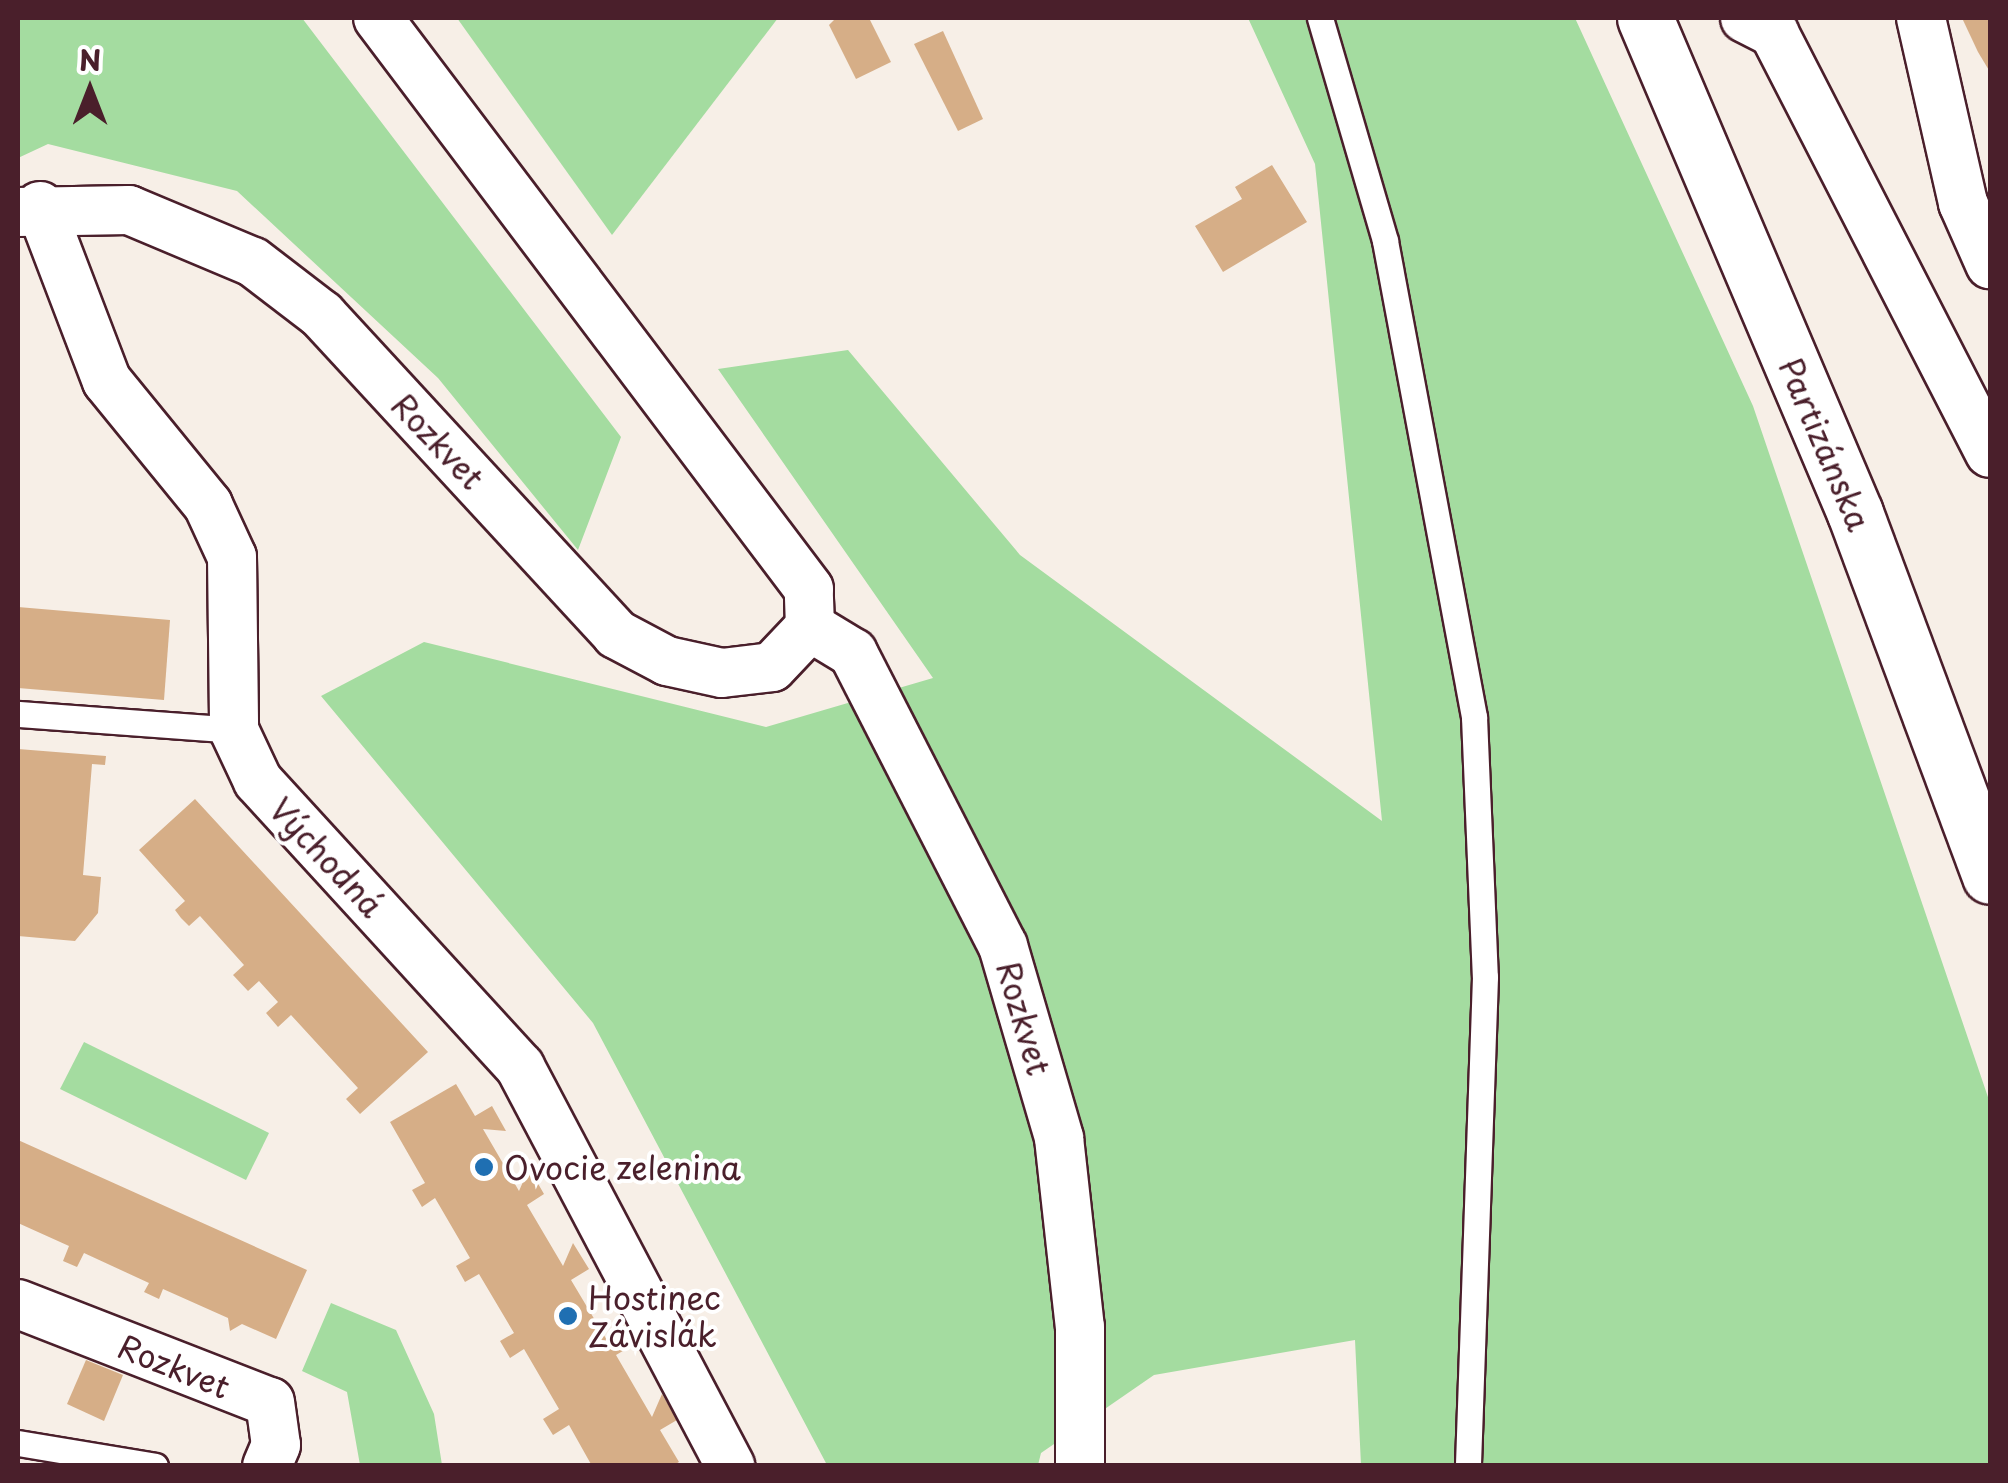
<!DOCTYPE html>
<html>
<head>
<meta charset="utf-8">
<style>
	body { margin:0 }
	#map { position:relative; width:2008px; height:1483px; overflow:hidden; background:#f7efe7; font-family:"Playpen Sans",sans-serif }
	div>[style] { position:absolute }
	.green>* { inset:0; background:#a4dca0 }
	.building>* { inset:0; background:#d6ae87 }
	.roads { filter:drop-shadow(2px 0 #4a1f2b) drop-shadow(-2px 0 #4a1f2b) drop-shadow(0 2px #4a1f2b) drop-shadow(0 -2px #4a1f2b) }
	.service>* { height:25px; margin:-12.5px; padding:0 12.5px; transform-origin:12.5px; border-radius:12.5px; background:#fff }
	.minor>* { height:48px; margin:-24px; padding:0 24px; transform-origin:24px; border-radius:24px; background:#fff }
	.secondary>* { height:55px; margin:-27.5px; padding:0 27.5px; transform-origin:27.5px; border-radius:27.5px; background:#fff }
	.dots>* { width:28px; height:28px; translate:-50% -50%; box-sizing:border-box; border:5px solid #fff; border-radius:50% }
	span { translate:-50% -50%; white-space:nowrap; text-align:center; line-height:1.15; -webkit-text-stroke:8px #fff; paint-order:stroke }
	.street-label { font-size:32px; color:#4a1f2b }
	.poi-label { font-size:32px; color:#4a1f2b }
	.left { translate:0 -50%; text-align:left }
	.frame { position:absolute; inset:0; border:20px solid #4a1f2b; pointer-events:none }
	.north { position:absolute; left:40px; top:40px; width:100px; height:100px; -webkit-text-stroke:8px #fff; paint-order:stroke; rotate:0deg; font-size:28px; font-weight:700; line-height:40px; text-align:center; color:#4a1f2b }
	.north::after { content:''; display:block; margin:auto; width:35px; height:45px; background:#4a1f2b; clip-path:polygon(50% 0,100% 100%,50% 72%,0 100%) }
</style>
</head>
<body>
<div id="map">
	<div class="green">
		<div style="clip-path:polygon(18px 18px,302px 18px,621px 437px,578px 550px,438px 378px,237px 191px,48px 144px,18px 158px)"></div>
		<div style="clip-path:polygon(457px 18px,778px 18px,612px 235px)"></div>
		<div style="clip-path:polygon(1248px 18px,1575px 18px,1753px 406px,1990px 1103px,1990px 1465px,1361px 1465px,1355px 1340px,1154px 1375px,1041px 1453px,1038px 1465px,827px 1465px,593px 1023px,321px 696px,424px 642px,766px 727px,933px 678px,718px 369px,848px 350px,1020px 555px,1382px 821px,1315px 164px)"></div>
		<div style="clip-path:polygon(84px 1042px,269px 1133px,246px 1180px,60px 1089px)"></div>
		<div style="clip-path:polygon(331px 1303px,396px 1330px,434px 1414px,442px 1465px,360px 1465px,347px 1392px,302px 1371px)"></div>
	</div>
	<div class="building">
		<div style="clip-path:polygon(836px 18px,869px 18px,891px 62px,856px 79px,829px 25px)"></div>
		<div style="clip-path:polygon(1962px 18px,1990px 18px,1990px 72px,1978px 52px)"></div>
		<div style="clip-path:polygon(943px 31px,983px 119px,958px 131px,914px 44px)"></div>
		<div style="clip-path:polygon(1272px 165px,1307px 222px,1223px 272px,1195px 226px,1242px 199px,1235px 187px)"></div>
		<div style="clip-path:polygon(18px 607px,170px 620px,164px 700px,18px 688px)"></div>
		<div style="clip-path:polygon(18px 749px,106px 756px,105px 765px,92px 764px,83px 875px,101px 877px,98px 913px,75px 941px,18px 936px)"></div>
		<div style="clip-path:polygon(195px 799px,428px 1052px,360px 1114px,346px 1099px,358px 1088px,291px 1015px,278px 1027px,266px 1013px,278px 1002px,259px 981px,248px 991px,233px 975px,244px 965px,200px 916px,189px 926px,181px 918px,175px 910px,185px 901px,139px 850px)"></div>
		<div style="clip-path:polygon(456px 1084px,475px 1116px,492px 1106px,506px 1131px,483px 1129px,519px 1191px,529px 1168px,544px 1194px,527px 1205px,563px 1266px,573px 1243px,589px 1269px,571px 1280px,608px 1342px,617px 1319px,633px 1345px,616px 1355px,652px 1417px,662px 1394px,677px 1420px,660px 1430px,679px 1462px,672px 1466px,592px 1466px,569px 1425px,553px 1435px,543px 1419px,559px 1409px,524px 1349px,510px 1358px,500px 1341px,514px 1333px,479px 1274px,465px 1282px,456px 1266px,470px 1258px,435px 1198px,422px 1207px,412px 1190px,425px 1183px,390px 1122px)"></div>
		<div style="clip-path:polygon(18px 1140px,307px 1270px,276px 1339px,242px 1324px,230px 1331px,228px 1318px,163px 1289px,159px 1299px,144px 1292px,149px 1283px,84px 1253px,77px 1267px,63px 1261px,69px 1246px,18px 1223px)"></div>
		<div style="clip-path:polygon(86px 1360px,123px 1375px,104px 1421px,67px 1404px)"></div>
	</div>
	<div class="roads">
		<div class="service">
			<div style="left:1320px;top:18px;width:232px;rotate:73.7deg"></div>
			<div style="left:1385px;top:241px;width:484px;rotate:79.4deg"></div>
			<div style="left:1474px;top:717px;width:260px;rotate:87.6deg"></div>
			<div style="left:1485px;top:977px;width:489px;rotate:92deg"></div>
			<div style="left:18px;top:714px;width:217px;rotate:4.2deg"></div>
			<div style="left:18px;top:1443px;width:139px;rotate:9.5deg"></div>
		</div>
		<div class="minor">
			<div style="left:1745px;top:18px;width:33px;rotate:27deg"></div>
			<div style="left:1774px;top:33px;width:472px;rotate:62.8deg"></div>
			<div style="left:1921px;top:18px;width:190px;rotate:77.2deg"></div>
			<div style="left:1963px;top:203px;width:67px;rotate:66.1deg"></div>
			<div style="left:40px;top:206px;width:187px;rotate:69.1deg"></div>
			<div style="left:107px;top:381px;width:160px;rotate:50.8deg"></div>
			<div style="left:208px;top:505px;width:57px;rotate:65.2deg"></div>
			<div style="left:232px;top:557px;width:173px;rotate:89.3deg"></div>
			<div style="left:234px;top:730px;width:56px;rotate:64.8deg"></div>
			<div style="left:258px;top:781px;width:388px;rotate:47.5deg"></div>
			<div style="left:520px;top:1067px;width:451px;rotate:62.2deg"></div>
			<div style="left:18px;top:212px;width:111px;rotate:-1deg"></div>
			<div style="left:129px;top:210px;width:134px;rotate:22.8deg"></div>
			<div style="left:253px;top:262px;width:87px;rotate:37.5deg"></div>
			<div style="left:322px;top:315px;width:434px;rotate:47.3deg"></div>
			<div style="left:616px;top:634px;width:58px;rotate:27.9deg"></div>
			<div style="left:667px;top:661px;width:56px;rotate:12.3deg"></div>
			<div style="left:722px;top:673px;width:50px;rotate:-6.8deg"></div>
			<div style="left:772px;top:667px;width:55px;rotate:-46.5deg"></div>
			<div style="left:810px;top:627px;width:38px;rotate:-92deg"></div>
			<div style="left:809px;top:589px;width:715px;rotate:-127.05deg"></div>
			<div style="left:810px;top:627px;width:50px;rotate:31.2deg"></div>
			<div style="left:853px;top:653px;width:329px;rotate:62.9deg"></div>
			<div style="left:1003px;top:946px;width:200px;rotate:73.7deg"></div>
			<div style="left:1059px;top:1138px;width:190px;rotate:83.7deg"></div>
			<div style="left:1080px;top:1327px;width:139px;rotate:90deg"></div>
			<div style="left:18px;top:1304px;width:270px;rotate:21.3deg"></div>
			<div style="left:270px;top:1402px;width:43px;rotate:82.1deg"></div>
			<div style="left:276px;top:1445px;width:23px;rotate:113deg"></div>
		</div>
		<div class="secondary">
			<div style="left:1645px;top:18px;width:538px;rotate:67.01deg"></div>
			<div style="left:1855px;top:513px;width:387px;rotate:69.6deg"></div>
		</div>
	</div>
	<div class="dots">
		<div style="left:484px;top:1167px;background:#1f6fb2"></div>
		<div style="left:568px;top:1316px;background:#1f6fb2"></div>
	</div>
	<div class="street-label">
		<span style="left:438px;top:441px;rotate:47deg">Rozkvet</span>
		<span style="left:1825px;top:444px;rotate:67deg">Partizánska</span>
		<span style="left:327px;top:857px;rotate:47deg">Východná</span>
		<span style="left:1024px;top:1018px;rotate:74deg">Rozkvet</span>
		<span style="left:174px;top:1366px;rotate:22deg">Rozkvet</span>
	</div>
	<div class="poi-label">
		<span class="left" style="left:504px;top:1167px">Ovocie zelenina</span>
		<span class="left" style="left:588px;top:1316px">Hostinec<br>Závislák</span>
	</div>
	<div class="frame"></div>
	<div class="north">N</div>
</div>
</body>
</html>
